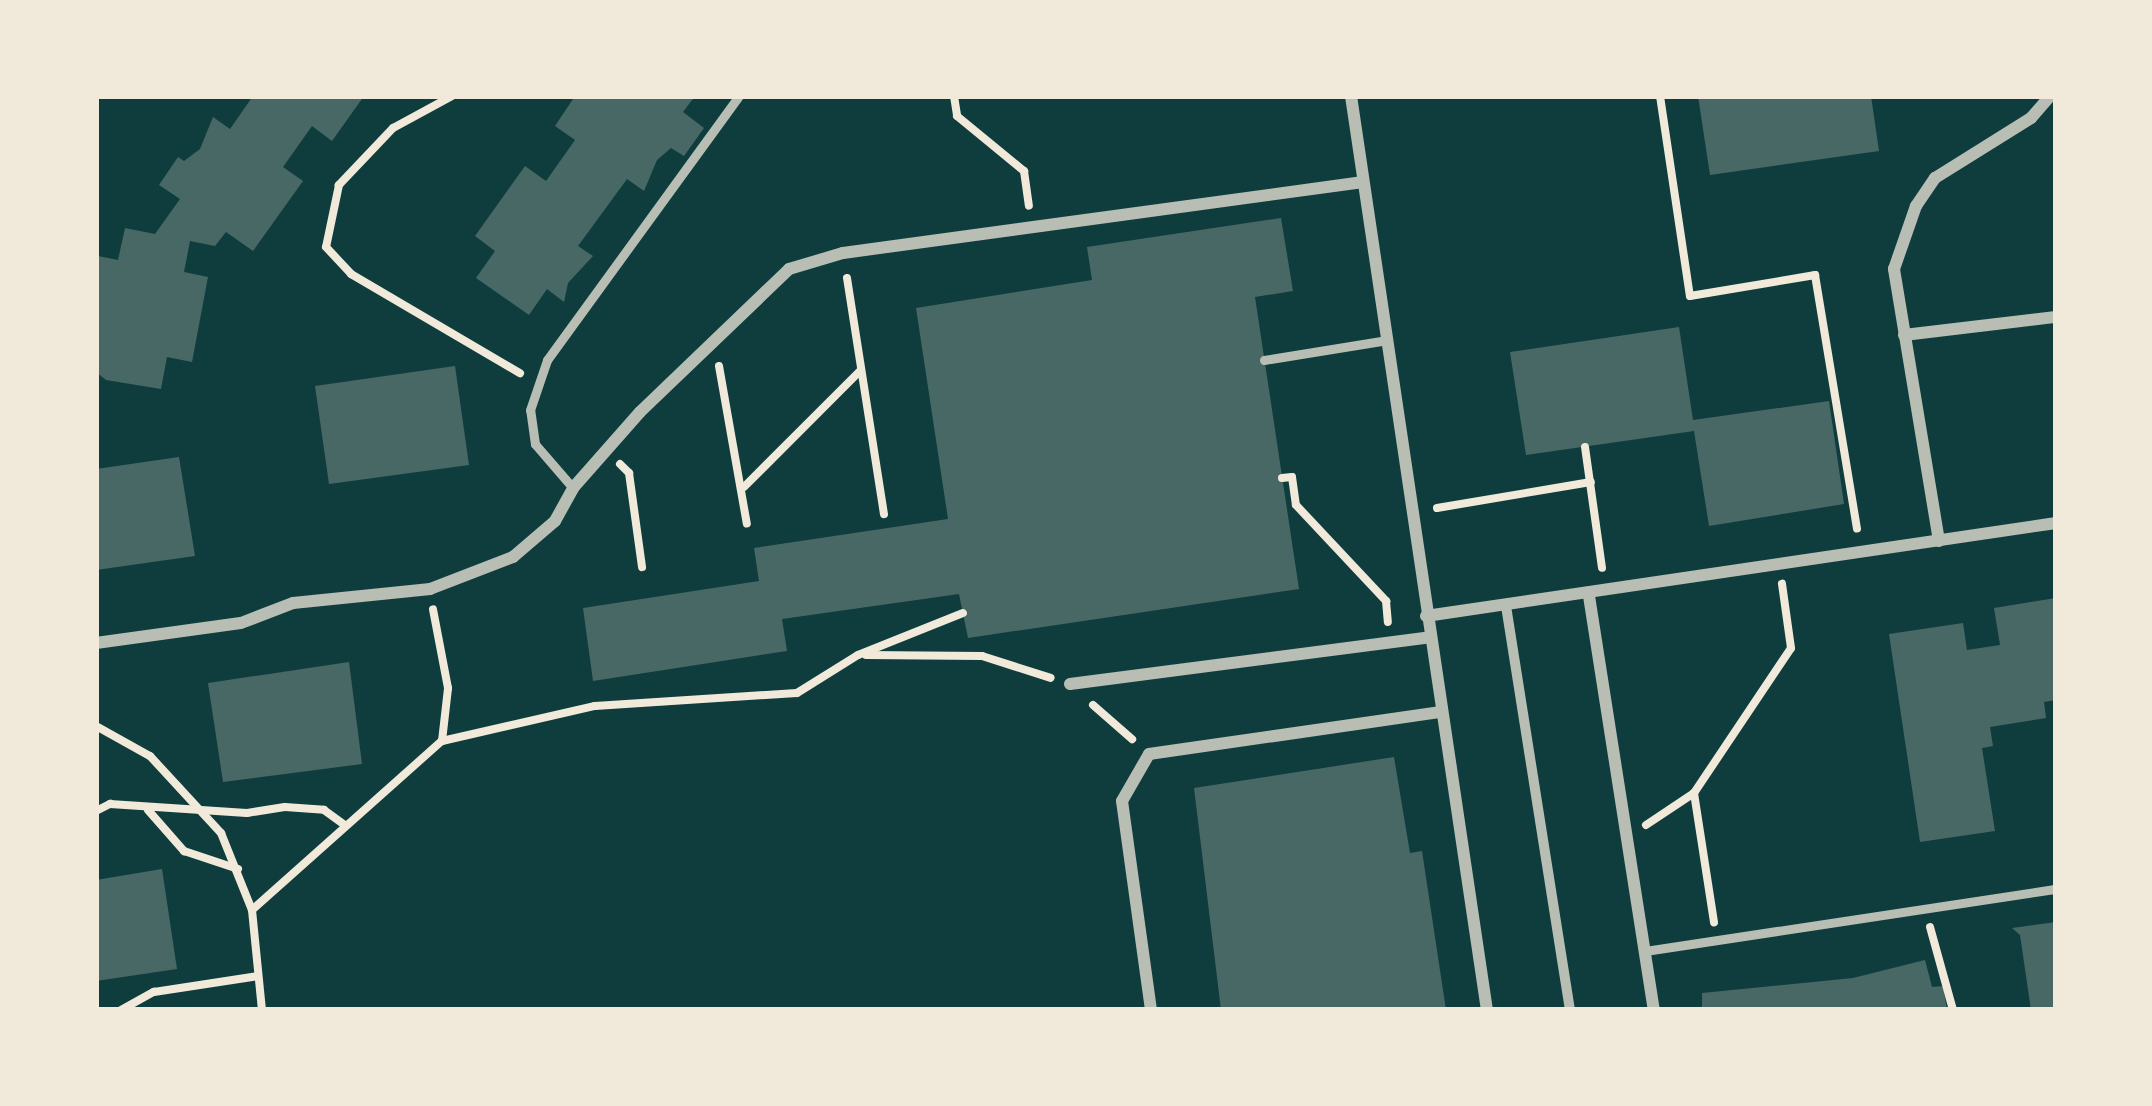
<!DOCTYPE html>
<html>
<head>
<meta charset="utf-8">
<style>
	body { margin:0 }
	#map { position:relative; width:2152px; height:1106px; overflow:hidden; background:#0f3d3e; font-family:"Golos Text",sans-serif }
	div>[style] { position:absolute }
	.building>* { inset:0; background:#486865 }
	.path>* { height:8px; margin:-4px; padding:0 4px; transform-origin:4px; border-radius:4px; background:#f1e9da }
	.service>* { height:9px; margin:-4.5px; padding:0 4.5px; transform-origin:4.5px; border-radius:4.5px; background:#b8beb3 }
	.pedestrian>* { height:10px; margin:-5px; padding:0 5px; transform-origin:5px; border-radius:5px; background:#b8beb3 }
	.minor>* { height:12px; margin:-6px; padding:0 6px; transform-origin:6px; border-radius:6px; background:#b8beb3 }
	span { translate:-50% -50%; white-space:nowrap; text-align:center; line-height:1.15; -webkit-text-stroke:9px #f1e9da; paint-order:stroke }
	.frame { position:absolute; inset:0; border:99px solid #f1e9da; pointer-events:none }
</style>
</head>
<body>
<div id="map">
	<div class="building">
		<div style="clip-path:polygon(253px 96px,364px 96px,332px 141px,312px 126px,283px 167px,303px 181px,253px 251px,226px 232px,215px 246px,190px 241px,184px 272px,208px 277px,192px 362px,167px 357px,161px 389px,106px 380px,96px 372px,98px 256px,118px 260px,125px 228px,155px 234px,180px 199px,159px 185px,178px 157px,184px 161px,200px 149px,213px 117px,230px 129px)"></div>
		<div style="clip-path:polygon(575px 96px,695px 96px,683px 112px,704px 128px,684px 156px,671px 148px,657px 160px,644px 191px,627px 179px,578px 246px,593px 256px,568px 283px,564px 302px,547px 289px,529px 315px,476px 278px,495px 251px,475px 236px,525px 166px,546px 181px,575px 140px,555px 126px)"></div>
		<div style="clip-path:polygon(1698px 96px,1871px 96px,1879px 151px,1710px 175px)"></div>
		<div style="clip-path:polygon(1281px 218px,1293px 291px,1255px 297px,1299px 589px,968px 638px,959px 594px,782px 619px,787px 651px,593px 681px,583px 608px,759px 581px,754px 548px,948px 519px,916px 308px,1092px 280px,1087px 247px)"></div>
		<div style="clip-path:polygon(1679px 327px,1693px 420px,1829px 401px,1844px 504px,1709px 526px,1694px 431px,1526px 455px,1510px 352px)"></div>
		<div style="clip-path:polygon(455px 366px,469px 465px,329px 484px,315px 386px)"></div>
		<div style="clip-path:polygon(179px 457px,195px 556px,96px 570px,96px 469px)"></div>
		<div style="clip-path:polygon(2056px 598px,2056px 700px,2044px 702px,2046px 718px,1990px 727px,1993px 746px,1982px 748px,1995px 831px,1920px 842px,1889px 634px,1963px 623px,1967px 650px,2000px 645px,1994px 608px)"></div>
		<div style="clip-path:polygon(349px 662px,362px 764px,223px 782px,208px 683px)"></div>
		<div style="clip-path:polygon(1394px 757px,1410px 853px,1422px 851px,1446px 1010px,1221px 1010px,1194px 788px)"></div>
		<div style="clip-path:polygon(162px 869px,177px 969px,96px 981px,96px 880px)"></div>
		<div style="clip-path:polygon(2056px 922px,2056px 1010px,2031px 1010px,2020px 935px,2012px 928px)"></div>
		<div style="clip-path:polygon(1925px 960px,1932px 987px,1943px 986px,1947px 1010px,1702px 1010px,1702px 993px,1853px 978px)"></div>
	</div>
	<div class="path">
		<div style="left:452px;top:96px;width:67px;rotate:151.5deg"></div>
		<div style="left:393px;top:128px;width:79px;rotate:133.5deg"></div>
		<div style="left:339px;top:185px;width:63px;rotate:101.8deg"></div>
		<div style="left:326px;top:247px;width:37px;rotate:47deg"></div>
		<div style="left:351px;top:274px;width:196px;rotate:30.4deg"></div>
		<div style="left:954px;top:96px;width:20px;rotate:81deg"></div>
		<div style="left:957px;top:116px;width:87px;rotate:39.4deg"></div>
		<div style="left:1024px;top:171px;width:35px;rotate:82deg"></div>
		<div style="left:1660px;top:96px;width:202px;rotate:81.5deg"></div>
		<div style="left:1690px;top:296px;width:127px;rotate:-9.5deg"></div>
		<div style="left:1815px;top:275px;width:257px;rotate:80.6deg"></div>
		<div style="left:847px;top:278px;width:239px;rotate:81.1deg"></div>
		<div style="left:719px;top:366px;width:160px;rotate:80deg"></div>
		<div style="left:1585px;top:447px;width:122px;rotate:82deg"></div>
		<div style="left:620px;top:464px;width:13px;rotate:45deg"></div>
		<div style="left:629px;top:473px;width:95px;rotate:82.1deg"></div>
		<div style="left:1282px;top:478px;width:10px;rotate:-6deg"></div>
		<div style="left:1292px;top:477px;width:28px;rotate:82deg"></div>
		<div style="left:1296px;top:505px;width:132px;rotate:46.8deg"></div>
		<div style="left:1386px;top:601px;width:21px;rotate:85deg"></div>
		<div style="left:744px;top:487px;width:164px;rotate:-45deg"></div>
		<div style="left:1437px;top:508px;width:156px;rotate:-9.6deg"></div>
		<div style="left:866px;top:655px;width:116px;rotate:0.5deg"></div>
		<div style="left:982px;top:656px;width:72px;rotate:17.7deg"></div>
		<div style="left:1093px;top:705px;width:52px;rotate:41.1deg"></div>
		<div style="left:96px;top:726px;width:62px;rotate:29.1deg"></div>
		<div style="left:150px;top:756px;width:105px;rotate:47.3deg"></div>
		<div style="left:221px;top:833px;width:83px;rotate:68.1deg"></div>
		<div style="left:252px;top:910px;width:100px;rotate:84.3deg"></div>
		<div style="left:442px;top:741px;width:157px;rotate:-12.9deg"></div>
		<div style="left:595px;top:706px;width:202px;rotate:-3.7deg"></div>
		<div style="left:797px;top:693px;width:72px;rotate:-31.9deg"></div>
		<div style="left:858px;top:655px;width:113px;rotate:-21.8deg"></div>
		<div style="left:1694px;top:793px;width:131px;rotate:81.2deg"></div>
		<div style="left:148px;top:810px;width:55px;rotate:48.7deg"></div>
		<div style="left:184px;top:851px;width:57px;rotate:18.4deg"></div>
		<div style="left:96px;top:811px;width:16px;rotate:-27deg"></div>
		<div style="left:110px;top:804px;width:137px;rotate:3.8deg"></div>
		<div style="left:247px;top:813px;width:38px;rotate:-9deg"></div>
		<div style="left:285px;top:807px;width:39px;rotate:4deg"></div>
		<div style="left:324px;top:810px;width:26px;rotate:36deg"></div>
		<div style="left:1646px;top:825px;width:58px;rotate:-33.7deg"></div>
		<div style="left:1694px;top:793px;width:174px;rotate:-56.2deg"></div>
		<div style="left:1791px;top:648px;width:65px;rotate:-98deg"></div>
		<div style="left:252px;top:910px;width:254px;rotate:-41.7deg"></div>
		<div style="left:442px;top:741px;width:53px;rotate:-83.5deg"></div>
		<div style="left:448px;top:688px;width:80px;rotate:-100.8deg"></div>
		<div style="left:1930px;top:927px;width:86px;rotate:74.5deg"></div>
		<div style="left:121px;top:1010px;width:38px;rotate:-29deg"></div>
		<div style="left:154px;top:992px;width:105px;rotate:-8.7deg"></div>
	</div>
	<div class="service">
		<div style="left:1264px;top:360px;width:125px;rotate:-9.2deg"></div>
		<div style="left:573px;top:488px;width:58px;rotate:-130.8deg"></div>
		<div style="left:535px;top:444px;width:34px;rotate:-98deg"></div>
		<div style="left:530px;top:410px;width:53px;rotate:-71.2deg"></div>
		<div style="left:547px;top:360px;width:326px;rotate:-54deg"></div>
		<div style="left:1645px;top:951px;width:416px;rotate:-8.6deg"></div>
	</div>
	<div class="pedestrian">
		<div style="left:1506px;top:606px;width:409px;rotate:81deg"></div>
	</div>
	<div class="minor">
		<div style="left:1351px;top:96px;width:924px;rotate:81.54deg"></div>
		<div style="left:1904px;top:335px;width:153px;rotate:-6.8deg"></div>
		<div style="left:1939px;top:541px;width:276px;rotate:-99.4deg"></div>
		<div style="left:1894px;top:269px;width:67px;rotate:-70.8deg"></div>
		<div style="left:1916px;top:206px;width:34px;rotate:-56deg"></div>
		<div style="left:1935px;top:178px;width:113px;rotate:-32deg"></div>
		<div style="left:2031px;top:118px;width:29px;rotate:-49deg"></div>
		<div style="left:1589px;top:596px;width:419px;rotate:81.1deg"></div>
		<div style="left:1426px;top:616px;width:637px;rotate:-8.4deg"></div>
		<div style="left:96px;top:643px;width:146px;rotate:-7.9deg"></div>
		<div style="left:241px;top:623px;width:56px;rotate:-21deg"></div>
		<div style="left:293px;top:603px;width:138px;rotate:-5.8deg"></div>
		<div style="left:430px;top:589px;width:89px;rotate:-21.1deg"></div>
		<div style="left:513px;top:557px;width:55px;rotate:-40.6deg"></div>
		<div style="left:555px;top:521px;width:38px;rotate:-61deg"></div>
		<div style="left:573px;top:488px;width:101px;rotate:-48.6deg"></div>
		<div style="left:640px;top:412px;width:207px;rotate:-43.8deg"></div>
		<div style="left:789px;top:269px;width:56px;rotate:-16.5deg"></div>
		<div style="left:843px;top:253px;width:525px;rotate:-7.77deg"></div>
		<div style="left:1070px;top:684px;width:363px;rotate:-7.4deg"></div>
		<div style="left:1151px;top:1010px;width:211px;rotate:-97.9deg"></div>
		<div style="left:1122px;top:801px;width:54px;rotate:-60.1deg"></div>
		<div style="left:1149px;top:754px;width:295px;rotate:-8.2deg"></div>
	</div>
	<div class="frame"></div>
</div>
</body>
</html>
